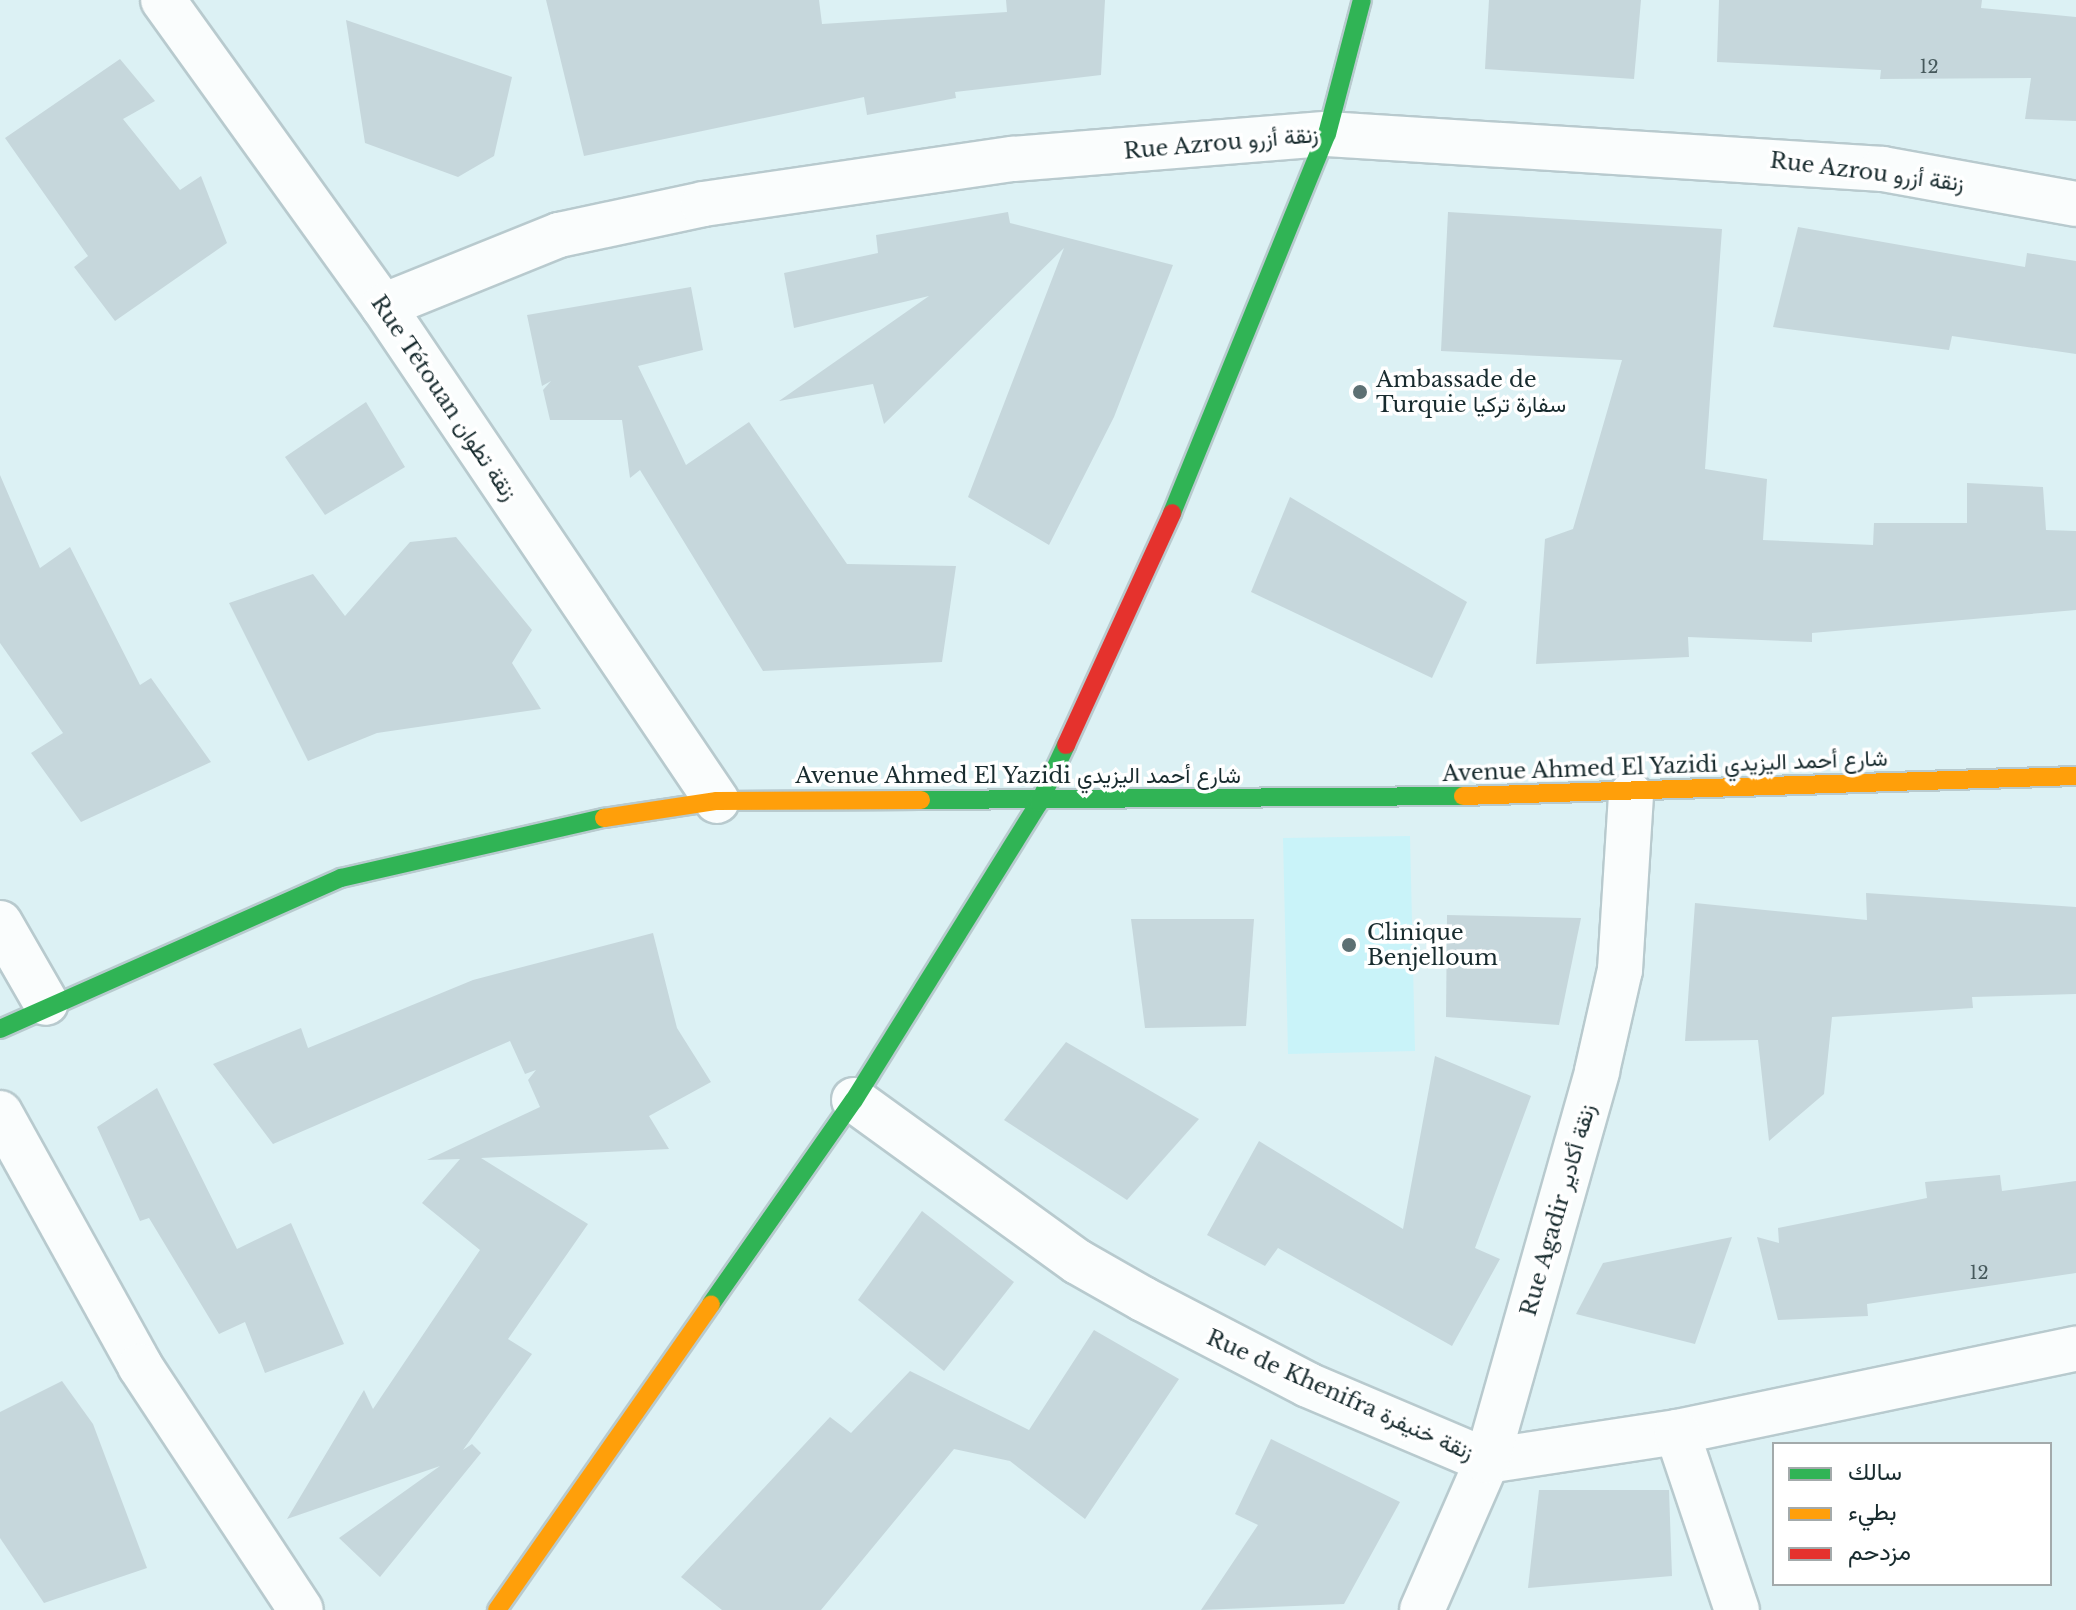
<!DOCTYPE html>
<html>
<head>
<meta charset="utf-8">
<style>
	body { margin:0 }
	#map { position:relative; width:2076px; height:1610px; overflow:hidden; background:#dcf1f4; font-family:"Libre Baskerville",Vazirmatn,serif }
	div>[style] { position:absolute }
	.built>* { inset:0; background:#c9f3f9 }
	.building>* { inset:0; background:#c6d7dc }
	.roads { filter:drop-shadow(2px 0 #b8cace) drop-shadow(-2px 0 #b8cace) drop-shadow(0 2px #b8cace) drop-shadow(0 -2px #b8cace) }
	.street>* { height:44px; margin:-22px; padding:0 22px; transform-origin:22px; border-radius:22px; background:#fafdfd }
	.fast>* { height:18px; margin:-9px; padding:0 9px; transform-origin:9px; border-radius:9px; background:#30b455 }
	.slow>* { height:18px; margin:-9px; padding:0 9px; transform-origin:9px; border-radius:9px; background:#ff9f0a }
	.jam>* { height:18px; margin:-9px; padding:0 9px; transform-origin:9px; border-radius:9px; background:#e5322d }
	.dots>* { width:22px; height:22px; translate:-50% -50%; box-sizing:border-box; border:4px solid #fff; border-radius:50% }
	span { translate:-50% -50%; white-space:nowrap; text-align:center; line-height:1.15; -webkit-text-stroke:7px #fff; paint-order:stroke }
	.number-label { font-size:18px; color:#46595c }
	.number-label span { -webkit-text-stroke-width:0 }
	.street-label { font-size:22px; color:#182b2e }
	.poi-label { font-size:22px; color:#182b2e }
	.left { translate:0 -50%; text-align:left }
	.legend { position:absolute; left:1772px; top:1442px; width:280px; height:144px; box-sizing:border-box; background:#fff; border:2px solid #a3aaab; margin:0; padding:10px 14px; list-style:none; font-size:24px; color:#182b2e }
	.legend li { display:flex; align-items:center; gap:16px; height:40px }
	.legend b { width:40px; border:2px solid #a3aaab }
</style>
</head>
<body>
<div id="map">
	<div class="built">
		<div style="clip-path:polygon(1410px 836px,1415px 1051px,1288px 1054px,1283px 838px)"></div>
	</div>
	<div class="building">
		<div style="clip-path:polygon(546px 0,819px 0,822px 24px,1007px 12px,1006px 0,1105px 0,1101px 75px,955px 92px,956px 98px,867px 115px,864px 97px,584px 156px)"></div>
		<div style="clip-path:polygon(1489px 0,1641px 0,1634px 79px,1485px 69px)"></div>
		<div style="clip-path:polygon(1719px 0,1982px 0,1981px 8px,2076px 17px,2076px 121px,2025px 119px,2031px 78px,1880px 79px,1881px 70px,1717px 62px)"></div>
		<div style="clip-path:polygon(346px 20px,512px 77px,494px 156px,458px 177px,365px 143px)"></div>
		<div style="clip-path:polygon(120px 59px,155px 101px,123px 119px,180px 190px,201px 176px,227px 243px,115px 321px,74px 267px,88px 256px,5px 138px)"></div>
		<div style="clip-path:polygon(1008px 212px,1010px 223px,1173px 265px,1114px 417px,1049px 545px,968px 497px,1064px 248px,884px 424px,873px 384px,779px 401px,929px 296px,794px 328px,784px 273px,878px 253px,876px 235px)"></div>
		<div style="clip-path:polygon(1448px 212px,1722px 229px,1705px 469px,1767px 479px,1763px 540px,1873px 545px,1874px 523px,1967px 523px,1967px 483px,2043px 487px,2046px 530px,2076px 531px,2076px 610px,1812px 633px,1812px 642px,1688px 637px,1689px 657px,1536px 664px,1545px 539px,1573px 529px,1622px 360px,1441px 351px)"></div>
		<div style="clip-path:polygon(1798px 227px,2025px 267px,2027px 253px,2076px 261px,2076px 354px,1952px 336px,1949px 350px,1773px 327px)"></div>
		<div style="clip-path:polygon(691px 287px,703px 350px,638px 366px,686px 465px,749px 422px,847px 564px,956px 566px,942px 662px,763px 671px,640px 470px,630px 478px,622px 420px,550px 420px,543px 390px,551px 381px,542px 386px,527px 315px)"></div>
		<div style="clip-path:polygon(366px 402px,405px 467px,325px 515px,285px 457px)"></div>
		<div style="clip-path:polygon(0 475px,40px 568px,70px 547px,140px 685px,151px 678px,211px 762px,81px 822px,31px 753px,63px 733px,0 643px)"></div>
		<div style="clip-path:polygon(1290px 497px,1467px 602px,1432px 678px,1251px 592px)"></div>
		<div style="clip-path:polygon(456px 537px,532px 630px,512px 663px,541px 709px,377px 733px,308px 761px,229px 603px,313px 574px,345px 616px,410px 542px)"></div>
		<div style="clip-path:polygon(1866px 893px,2076px 907px,2076px 994px,1972px 997px,1973px 1008px,1832px 1017px,1824px 1094px,1769px 1141px,1758px 1040px,1685px 1041px,1695px 903px,1867px 920px)"></div>
		<div style="clip-path:polygon(1447px 915px,1581px 918px,1559px 1025px,1446px 1017px)"></div>
		<div style="clip-path:polygon(1131px 919px,1254px 919px,1246px 1026px,1145px 1028px)"></div>
		<div style="clip-path:polygon(653px 933px,677px 1028px,711px 1082px,649px 1116px,669px 1149px,481px 1158px,588px 1224px,508px 1339px,532px 1354px,463px 1450px,472px 1444px,481px 1453px,380px 1577px,339px 1538px,440px 1466px,287px 1519px,364px 1390px,373px 1409px,480px 1250px,422px 1203px,460px 1159px,427px 1160px,540px 1107px,528px 1080px,536px 1070px,525px 1074px,510px 1041px,273px 1144px,213px 1064px,301px 1028px,308px 1048px,473px 980px)"></div>
		<div style="clip-path:polygon(1066px 1042px,1199px 1119px,1127px 1200px,1004px 1120px)"></div>
		<div style="clip-path:polygon(1435px 1056px,1531px 1096px,1475px 1248px,1500px 1259px,1452px 1346px,1278px 1248px,1265px 1266px,1207px 1235px,1259px 1141px,1403px 1229px)"></div>
		<div style="clip-path:polygon(157px 1088px,237px 1249px,291px 1223px,344px 1344px,265px 1373px,245px 1322px,219px 1334px,149px 1218px,140px 1221px,97px 1127px)"></div>
		<div style="clip-path:polygon(2000px 1175px,2002px 1191px,2076px 1181px,2076px 1273px,1867px 1304px,1868px 1316px,1778px 1320px,1757px 1237px,1779px 1243px,1778px 1228px,1927px 1198px,1925px 1182px)"></div>
		<div style="clip-path:polygon(922px 1211px,1014px 1282px,944px 1371px,858px 1300px)"></div>
		<div style="clip-path:polygon(1732px 1237px,1695px 1344px,1576px 1314px,1603px 1263px)"></div>
		<div style="clip-path:polygon(1094px 1330px,1179px 1379px,1085px 1519px,1010px 1461px,954px 1449px,821px 1610px,722px 1610px,681px 1577px,830px 1417px,851px 1433px,910px 1371px,1029px 1430px)"></div>
		<div style="clip-path:polygon(62px 1381px,93px 1424px,147px 1568px,44px 1603px,0 1538px,0 1412px)"></div>
		<div style="clip-path:polygon(1271px 1439px,1400px 1502px,1344px 1604px,1201px 1610px,1258px 1525px,1235px 1514px)"></div>
		<div style="clip-path:polygon(1539px 1490px,1669px 1490px,1672px 1576px,1528px 1588px)"></div>
	</div>
	<div class="roads">
		<div class="street">
			<div style="left:163px;top:0;width:377px;rotate:54.3deg"></div>
			<div style="left:383px;top:306px;width:597px;rotate:55.99deg"></div>
			<div style="left:383px;top:306px;width:190px;rotate:-22deg"></div>
			<div style="left:559px;top:235px;width:147px;rotate:-12.1deg"></div>
			<div style="left:703px;top:204px;width:313px;rotate:-8.3deg"></div>
			<div style="left:1013px;top:159px;width:315px;rotate:-4.6deg"></div>
			<div style="left:1327px;top:134px;width:557px;rotate:3.6deg"></div>
			<div style="left:1883px;top:169px;width:196px;rotate:10.3deg"></div>
			<div style="left:0;top:923px;width:92px;rotate:60.1deg"></div>
			<div style="left:854px;top:1100px;width:276px;rotate:35.9deg"></div>
			<div style="left:1078px;top:1262px;width:75px;rotate:29.6deg"></div>
			<div style="left:1143px;top:1299px;width:186px;rotate:27.5deg"></div>
			<div style="left:1308px;top:1385px;width:194px;rotate:23deg"></div>
			<div style="left:1487px;top:1461px;width:192px;rotate:-8.7deg"></div>
			<div style="left:1677px;top:1432px;width:408px;rotate:-11.8deg"></div>
			<div style="left:0;top:1113px;width:289px;rotate:61deg"></div>
			<div style="left:140px;top:1366px;width:292px;rotate:56.6deg"></div>
			<div style="left:1677px;top:1432px;width:188px;rotate:71.4deg"></div>
			<div style="left:1422px;top:1610px;width:163px;rotate:-66.4deg"></div>
			<div style="left:1487px;top:1461px;width:405px;rotate:-74.2deg"></div>
			<div style="left:1597px;top:1071px;width:104px;rotate:-77.2deg"></div>
			<div style="left:1620px;top:970px;width:175px;rotate:-86.4deg"></div>
		</div>
		<div class="fast">
			<div style="left:1172px;top:513px;width:409px;rotate:-67.8deg"></div>
			<div style="left:1327px;top:134px;width:138px;rotate:-75.4deg"></div>
			<div style="left:921px;top:800px;width:542px;rotate:-0.42deg"></div>
			<div style="left:0;top:1029px;width:373px;rotate:-23.9deg"></div>
			<div style="left:341px;top:878px;width:270px;rotate:-12.9deg"></div>
			<div style="left:711px;top:1304px;width:249px;rotate:-55deg"></div>
			<div style="left:854px;top:1100px;width:350px;rotate:-58.1deg"></div>
			<div style="left:1039px;top:803px;width:64px;rotate:-65deg"></div>
		</div>
		<div class="slow">
			<div style="left:1463px;top:796px;width:613px;rotate:-1.87deg"></div>
			<div style="left:604px;top:818px;width:114px;rotate:-8.6deg"></div>
			<div style="left:717px;top:801px;width:204px;rotate:-0.3deg"></div>
			<div style="left:497px;top:1610px;width:373px;rotate:-55deg"></div>
		</div>
		<div class="jam">
			<div style="left:1066px;top:745px;width:255px;rotate:-65.4deg"></div>
		</div>
	</div>
	<div class="dots">
		<div style="left:1360px;top:392px;background:#5d7073"></div>
		<div style="left:1349px;top:945px;background:#5d7073"></div>
	</div>
	<div class="number-label">
		<span style="left:1929px;top:67px">12</span>
		<span style="left:1979px;top:1273px">12</span>
	</div>
	<div class="street-label">
		<span style="left:1221px;top:143px;rotate:-5deg">Rue Azrou زنقة أزرو</span>
		<span style="left:1867px;top:172px;rotate:7deg">Rue Azrou زنقة أزرو</span>
		<span style="left:444px;top:398px;rotate:56deg">Rue Tétouan زنقة تطوان</span>
		<span style="left:1665px;top:766px;rotate:-2deg">Avenue Ahmed El Yazidi شارع أحمد اليزيدي</span>
		<span style="left:1018px;top:776px">Avenue Ahmed El Yazidi شارع أحمد اليزيدي</span>
		<span style="left:1558px;top:1210px;rotate:-74deg">Rue Agadir زنقة أكادير</span>
		<span style="left:1340px;top:1395px;rotate:24deg">Rue de Khenifra زنقة خنيفرة</span>
	</div>
	<div class="poi-label">
		<span class="left" style="left:1376px;top:392px">Ambassade de<br>Turquie سفارة تركيا</span>
		<span class="left" style="left:1367px;top:945px">Clinique<br>Benjelloum</span>
	</div>
	<ul class="legend">
	<li><b style="height:10px;background:#30b455"></b>سالك</li>
	<li><b style="height:10px;background:#ff9f0a"></b>بطيء</li>
	<li><b style="height:10px;background:#e5322d"></b>مزدحم</li>
	</ul>
</div>
</body>
</html>
